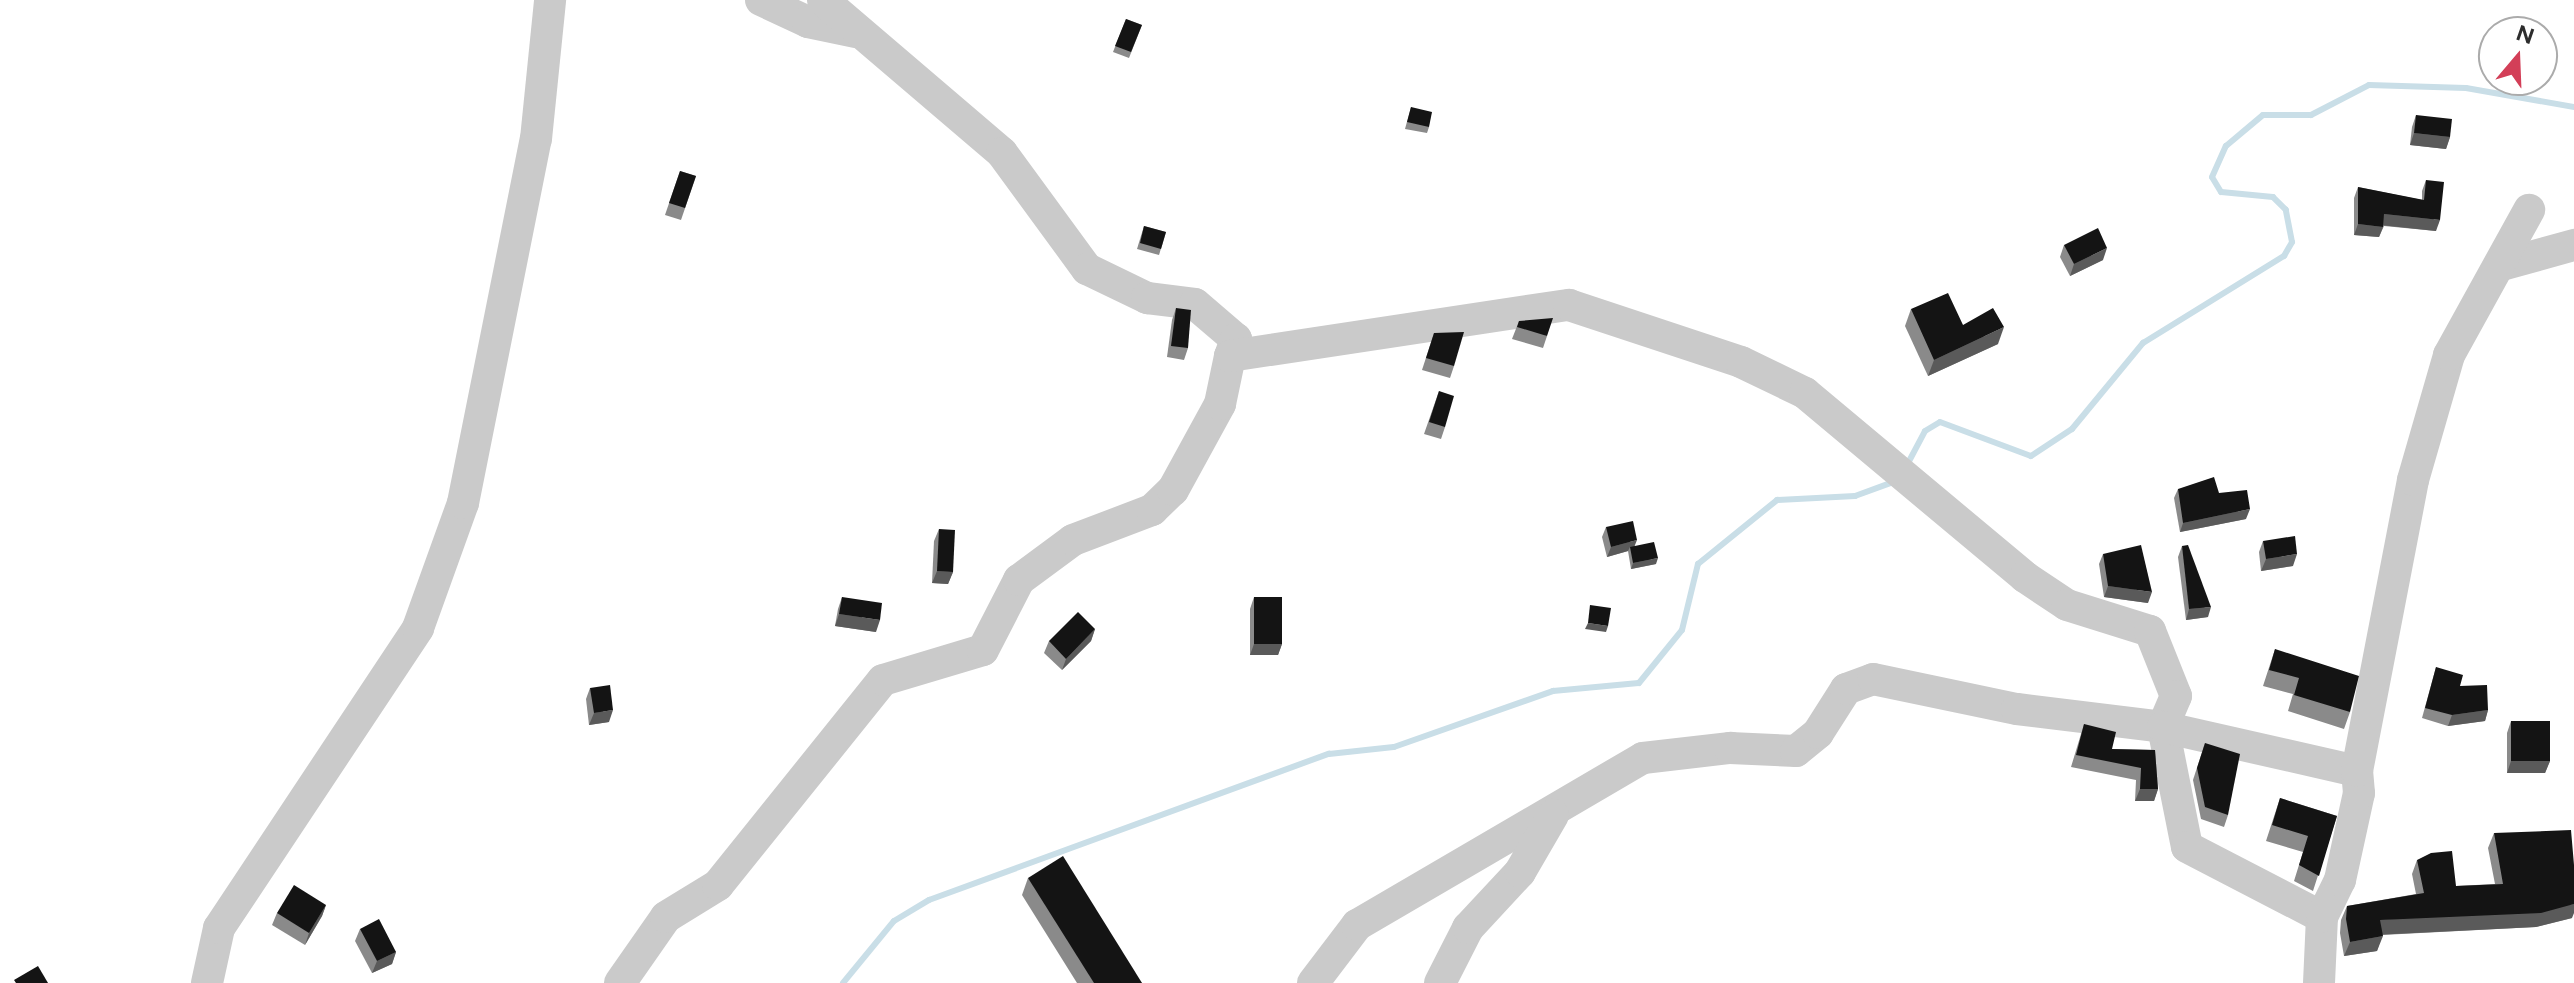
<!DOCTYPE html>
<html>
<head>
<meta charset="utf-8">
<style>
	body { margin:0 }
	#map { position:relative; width:2574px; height:983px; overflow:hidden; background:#fff; font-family:Figtree,sans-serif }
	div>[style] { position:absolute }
	.stream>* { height:6px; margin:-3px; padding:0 3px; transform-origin:3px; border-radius:3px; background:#c9dee7 }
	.minor>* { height:32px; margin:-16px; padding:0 16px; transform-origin:16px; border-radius:16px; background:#cacaca }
	.wall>* { inset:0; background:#8a8a8a }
	.shaded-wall>* { inset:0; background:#5a5a5a }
	.building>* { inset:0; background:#141414 }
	span { translate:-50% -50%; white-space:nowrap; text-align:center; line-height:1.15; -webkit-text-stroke:8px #fff; paint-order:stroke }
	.north { position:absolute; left:2478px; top:16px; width:80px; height:80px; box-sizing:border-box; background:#fff; border:2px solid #ababab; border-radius:50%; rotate:19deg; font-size:22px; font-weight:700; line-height:32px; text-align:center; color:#2d2d2d }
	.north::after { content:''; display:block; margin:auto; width:28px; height:36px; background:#d33f58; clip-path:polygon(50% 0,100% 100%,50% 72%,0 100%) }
</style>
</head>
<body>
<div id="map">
	<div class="stream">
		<div style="left:1907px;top:465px;width:38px;rotate:-62deg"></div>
		<div style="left:1925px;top:431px;width:17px;rotate:-31deg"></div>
		<div style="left:1940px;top:422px;width:97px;rotate:20.5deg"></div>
		<div style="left:2031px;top:456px;width:49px;rotate:-33.4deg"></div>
		<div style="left:2072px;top:429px;width:112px;rotate:-50.5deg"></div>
		<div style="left:2143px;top:343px;width:166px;rotate:-31.7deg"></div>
		<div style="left:2284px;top:256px;width:16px;rotate:-60deg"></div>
		<div style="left:2292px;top:242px;width:33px;rotate:-101deg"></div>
		<div style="left:2286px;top:210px;width:18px;rotate:-135deg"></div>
		<div style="left:2273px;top:197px;width:52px;rotate:-174.5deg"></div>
		<div style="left:2221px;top:192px;width:17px;rotate:-121deg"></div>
		<div style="left:2212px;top:177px;width:34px;rotate:-66deg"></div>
		<div style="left:2226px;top:146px;width:48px;rotate:-40deg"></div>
		<div style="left:2263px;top:115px;width:48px"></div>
		<div style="left:2311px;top:115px;width:65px;rotate:-27.3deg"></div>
		<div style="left:2369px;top:85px;width:97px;rotate:1.8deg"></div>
		<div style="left:2466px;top:88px;width:110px;rotate:10deg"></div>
		<div style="left:843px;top:983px;width:80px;rotate:-50.6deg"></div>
		<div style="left:894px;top:921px;width:41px;rotate:-31deg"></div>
		<div style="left:929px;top:900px;width:426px;rotate:-20.1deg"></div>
		<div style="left:1329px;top:754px;width:65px;rotate:-6.1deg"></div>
		<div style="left:1394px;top:747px;width:169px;rotate:-19.4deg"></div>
		<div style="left:1553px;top:691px;width:86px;rotate:-5.3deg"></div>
		<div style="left:1639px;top:683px;width:68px;rotate:-50.9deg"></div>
		<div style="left:1682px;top:630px;width:68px;rotate:-76.4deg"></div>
		<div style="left:1698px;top:564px;width:102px;rotate:-39deg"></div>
		<div style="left:1777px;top:500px;width:78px;rotate:-2.9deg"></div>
		<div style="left:1855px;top:496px;width:44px;rotate:-20.1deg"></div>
	</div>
	<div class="minor">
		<div style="left:761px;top:0;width:52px;rotate:25.1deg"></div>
		<div style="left:808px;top:22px;width:49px;rotate:11.8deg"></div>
		<div style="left:823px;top:0;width:235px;rotate:40.5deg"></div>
		<div style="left:1002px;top:153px;width:144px;rotate:53.8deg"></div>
		<div style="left:1087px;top:269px;width:67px;rotate:25.8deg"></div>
		<div style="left:1147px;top:298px;width:48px;rotate:7.1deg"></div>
		<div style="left:1195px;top:304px;width:54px;rotate:40.5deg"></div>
		<div style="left:1236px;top:339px;width:18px;rotate:109deg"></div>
		<div style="left:2505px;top:264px;width:72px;rotate:-15.4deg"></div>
		<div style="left:207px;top:983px;width:56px;rotate:-77.7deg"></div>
		<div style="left:219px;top:928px;width:360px;rotate:-56.4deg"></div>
		<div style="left:418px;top:628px;width:133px;rotate:-70.2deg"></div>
		<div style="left:463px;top:503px;width:371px;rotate:-78.7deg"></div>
		<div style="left:536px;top:139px;width:140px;rotate:-84.2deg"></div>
		<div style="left:620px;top:983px;width:80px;rotate:-55.1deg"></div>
		<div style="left:666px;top:917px;width:61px;rotate:-31.6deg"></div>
		<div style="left:718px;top:885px;width:263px;rotate:-51.2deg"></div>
		<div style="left:883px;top:680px;width:104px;rotate:-16.7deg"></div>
		<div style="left:983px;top:650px;width:79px;rotate:-62.8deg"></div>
		<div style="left:1019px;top:580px;width:67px;rotate:-36.5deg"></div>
		<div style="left:1073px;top:540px;width:85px;rotate:-20.8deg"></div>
		<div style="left:1152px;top:510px;width:29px;rotate:-44deg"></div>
		<div style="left:1173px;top:490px;width:98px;rotate:-61.3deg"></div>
		<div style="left:1220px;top:404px;width:49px;rotate:-78.2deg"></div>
		<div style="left:1230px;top:356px;width:343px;rotate:-8.6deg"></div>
		<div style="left:1569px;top:305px;width:181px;rotate:18.3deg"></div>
		<div style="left:1741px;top:362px;width:71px;rotate:25.8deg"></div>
		<div style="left:1805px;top:393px;width:287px;rotate:39.9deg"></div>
		<div style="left:2025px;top:577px;width:50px;rotate:33.7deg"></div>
		<div style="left:2067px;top:605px;width:87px;rotate:17.4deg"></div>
		<div style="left:2150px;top:631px;width:70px;rotate:68.2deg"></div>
		<div style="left:2176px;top:696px;width:34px;rotate:113deg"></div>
		<div style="left:2163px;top:727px;width:122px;rotate:78.7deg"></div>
		<div style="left:2187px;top:847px;width:152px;rotate:27.4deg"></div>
		<div style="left:1313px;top:983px;width:73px;rotate:-52.8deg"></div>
		<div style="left:1357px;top:925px;width:331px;rotate:-30.3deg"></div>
		<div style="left:1643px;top:758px;width:88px;rotate:-6.6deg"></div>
		<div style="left:1730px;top:748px;width:66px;rotate:2.6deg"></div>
		<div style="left:1796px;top:751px;width:28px;rotate:-39deg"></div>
		<div style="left:1818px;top:733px;width:52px;rotate:-57.5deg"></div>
		<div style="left:1846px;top:689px;width:29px;rotate:-20deg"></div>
		<div style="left:1873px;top:679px;width:147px;rotate:11.8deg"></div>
		<div style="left:2017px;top:709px;width:147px;rotate:7deg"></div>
		<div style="left:2163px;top:727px;width:199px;rotate:12.8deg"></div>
		<div style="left:1440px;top:983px;width:62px;rotate:-63deg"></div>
		<div style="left:1468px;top:928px;width:76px;rotate:-47.1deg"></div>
		<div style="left:1520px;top:872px;width:66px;rotate:-59.9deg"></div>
		<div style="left:2319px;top:983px;width:66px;rotate:-87.4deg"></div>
		<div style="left:2322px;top:917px;width:41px;rotate:-64.1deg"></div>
		<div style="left:2340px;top:880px;width:89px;rotate:-77.7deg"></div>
		<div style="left:2359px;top:793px;width:22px;rotate:-95deg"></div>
		<div style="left:2357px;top:771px;width:296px;rotate:-79.1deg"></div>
		<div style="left:2413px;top:480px;width:130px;rotate:-73.9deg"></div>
		<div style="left:2449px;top:355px;width:166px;rotate:-61.1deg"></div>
	</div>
	<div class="wall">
		<div style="clip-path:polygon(1126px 19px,1142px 25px,1129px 58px,1113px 52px)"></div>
		<div style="clip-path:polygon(1411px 107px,1429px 127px,1427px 133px,1405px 129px)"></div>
		<div style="clip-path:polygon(2416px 115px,2450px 137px,2446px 149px,2410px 145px,2412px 127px)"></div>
		<div style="clip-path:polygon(680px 171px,696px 176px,681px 220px,665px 215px)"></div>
		<div style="clip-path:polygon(2426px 180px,2436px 231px,2384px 226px,2379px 237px,2354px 235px,2354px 198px,2358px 187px,2422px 200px,2422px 191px)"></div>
		<div style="clip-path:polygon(1144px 226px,1166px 232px,1159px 255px,1137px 249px)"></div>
		<div style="clip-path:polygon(2064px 245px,2103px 260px,2070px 276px,2060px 257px)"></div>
		<div style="clip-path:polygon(1176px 308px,1188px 348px,1184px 360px,1167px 357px,1172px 320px)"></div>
		<div style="clip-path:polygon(1911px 309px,1963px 325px,1998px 344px,1928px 376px,1905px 326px)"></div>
		<div style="clip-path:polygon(1519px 321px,1547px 336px,1543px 348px,1512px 339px)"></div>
		<div style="clip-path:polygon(1434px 333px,1454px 366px,1450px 378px,1422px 370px)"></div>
		<div style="clip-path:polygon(1439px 391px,1445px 427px,1441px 439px,1424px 434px)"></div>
		<div style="clip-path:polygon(2178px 489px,2219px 493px,2246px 519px,2180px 532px,2174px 498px)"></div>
		<div style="clip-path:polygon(1606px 527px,1635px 546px,1656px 564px,1631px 569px,1628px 551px,1607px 557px,1602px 537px)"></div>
		<div style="clip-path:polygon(939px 529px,953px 572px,948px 584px,932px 583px,934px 541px)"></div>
		<div style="clip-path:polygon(2263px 541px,2293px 566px,2261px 571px,2259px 552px)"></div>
		<div style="clip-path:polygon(2182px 546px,2208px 617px,2186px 620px,2178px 557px)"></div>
		<div style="clip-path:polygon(2103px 554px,2148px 603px,2104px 597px,2099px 564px)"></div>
		<div style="clip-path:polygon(842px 597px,876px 632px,835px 626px,838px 609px)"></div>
		<div style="clip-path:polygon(1254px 597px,1282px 644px,1278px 655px,1250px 655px,1250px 609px)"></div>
		<div style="clip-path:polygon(1095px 629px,1091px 641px,1062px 670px,1044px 653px,1049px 641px)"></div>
		<div style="clip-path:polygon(2275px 649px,2350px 712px,2344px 729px,2288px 711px,2293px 694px,2263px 686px)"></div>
		<div style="clip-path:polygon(2436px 667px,2460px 686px,2488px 710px,2485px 721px,2448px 726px,2422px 718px)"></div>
		<div style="clip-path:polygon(590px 688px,609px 722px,589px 725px,586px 699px)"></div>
		<div style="clip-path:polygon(2511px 721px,2550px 761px,2545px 773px,2507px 773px,2507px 733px)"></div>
		<div style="clip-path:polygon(2084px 724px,2112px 749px,2155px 750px,2158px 789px,2154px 801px,2135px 801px,2136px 780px,2071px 767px)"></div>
		<div style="clip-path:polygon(2205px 743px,2228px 815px,2224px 827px,2201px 819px,2193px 780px)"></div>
		<div style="clip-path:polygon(2280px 798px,2337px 816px,2313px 891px,2294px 881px,2303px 852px,2266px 841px)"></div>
		<div style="clip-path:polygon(2494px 833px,2572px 918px,2536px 927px,2382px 935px,2377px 951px,2344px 956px,2340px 933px,2341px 920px,2347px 906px,2416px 894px,2412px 874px,2417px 860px,2456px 886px,2495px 884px,2488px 848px)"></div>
		<div style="clip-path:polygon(1028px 878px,1142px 983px,1077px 983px,1022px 895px)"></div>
		<div style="clip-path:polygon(326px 905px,322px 916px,305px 945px,272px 925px,277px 913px)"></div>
		<div style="clip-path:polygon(360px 929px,396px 952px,392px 964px,372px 973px,355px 941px)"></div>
	</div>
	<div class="shaded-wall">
		<div style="clip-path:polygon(2414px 133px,2450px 137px,2446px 149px,2410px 145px)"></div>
		<div style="clip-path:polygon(2384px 214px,2440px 220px,2436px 231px,2380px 225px)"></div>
		<div style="clip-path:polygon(2358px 224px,2383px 227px,2379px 237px,2354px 235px)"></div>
		<div style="clip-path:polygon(2107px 248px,2103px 260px,2070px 276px,2074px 264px)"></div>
		<div style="clip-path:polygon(2004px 327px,1998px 344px,1928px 376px,1934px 360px)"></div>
		<div style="clip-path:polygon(2250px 509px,2246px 519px,2180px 532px,2183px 523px)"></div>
		<div style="clip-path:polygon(1637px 540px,1633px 550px,1630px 547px,1628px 551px,1607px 557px,1611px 547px)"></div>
		<div style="clip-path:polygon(2297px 554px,2293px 566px,2261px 571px,2266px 559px)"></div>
		<div style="clip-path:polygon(1658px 558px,1656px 564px,1631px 569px,1633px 563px)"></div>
		<div style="clip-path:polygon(937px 571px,953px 572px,948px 584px,932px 583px)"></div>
		<div style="clip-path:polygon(2108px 586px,2152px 592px,2148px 603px,2104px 597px)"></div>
		<div style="clip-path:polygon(2211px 607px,2208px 617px,2186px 620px,2189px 609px)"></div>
		<div style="clip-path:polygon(839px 614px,880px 620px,876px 632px,835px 626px)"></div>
		<div style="clip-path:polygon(1588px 623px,1608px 626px,1606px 632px,1585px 629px)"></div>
		<div style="clip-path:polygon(1095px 629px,1091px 641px,1062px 670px,1066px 659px)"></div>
		<div style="clip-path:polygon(1254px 644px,1282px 644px,1278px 655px,1250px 655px)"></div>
		<div style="clip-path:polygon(613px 710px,609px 722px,589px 725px,594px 713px)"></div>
		<div style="clip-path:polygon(2488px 710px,2485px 721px,2448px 726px,2452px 715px)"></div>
		<div style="clip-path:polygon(2511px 761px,2550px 761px,2545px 773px,2507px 773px)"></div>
		<div style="clip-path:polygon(2140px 789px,2158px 789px,2154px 801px,2135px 801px)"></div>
		<div style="clip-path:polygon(2574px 904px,2574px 913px,2572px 918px,2536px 927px,2374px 935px,2380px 920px)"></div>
		<div style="clip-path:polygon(326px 905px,322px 916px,305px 945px,309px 933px)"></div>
		<div style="clip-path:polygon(2383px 936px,2377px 951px,2344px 956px,2350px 942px)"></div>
		<div style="clip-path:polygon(396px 952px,392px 964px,372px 973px,377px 961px)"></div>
	</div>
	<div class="building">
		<div style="clip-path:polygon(1126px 19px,1142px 25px,1131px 52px,1115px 46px)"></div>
		<div style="clip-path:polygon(1411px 107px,1432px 112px,1429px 127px,1407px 122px)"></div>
		<div style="clip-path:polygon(2416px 115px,2452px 119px,2450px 137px,2414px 133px)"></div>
		<div style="clip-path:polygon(680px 171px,696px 176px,685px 208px,669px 203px)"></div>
		<div style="clip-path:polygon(2426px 180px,2444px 182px,2440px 220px,2384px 214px,2383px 227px,2358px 224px,2358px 187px,2424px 200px)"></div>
		<div style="clip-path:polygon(1144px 226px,1166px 232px,1161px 249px,1140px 243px)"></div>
		<div style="clip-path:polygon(2098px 228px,2107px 248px,2074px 264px,2064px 245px)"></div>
		<div style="clip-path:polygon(1948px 293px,1963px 325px,1993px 308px,2004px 327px,1934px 360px,1911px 309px)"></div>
		<div style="clip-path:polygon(1176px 308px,1191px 310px,1188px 348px,1171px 346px)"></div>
		<div style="clip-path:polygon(1553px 318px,1547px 336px,1517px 327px,1519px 321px)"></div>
		<div style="clip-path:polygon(1464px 332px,1454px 366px,1426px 358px,1434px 333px)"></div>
		<div style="clip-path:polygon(1439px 391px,1454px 396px,1445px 427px,1429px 422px)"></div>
		<div style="clip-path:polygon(2214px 477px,2219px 493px,2247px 490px,2250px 509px,2183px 523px,2178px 489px)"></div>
		<div style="clip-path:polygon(1633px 521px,1637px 540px,1611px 547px,1606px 527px)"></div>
		<div style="clip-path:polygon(939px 529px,955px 530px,953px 572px,937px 571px)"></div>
		<div style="clip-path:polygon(2295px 536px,2297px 554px,2266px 559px,2263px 541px)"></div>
		<div style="clip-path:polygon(1654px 542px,1658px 558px,1633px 563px,1630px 547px)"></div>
		<div style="clip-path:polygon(2141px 545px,2152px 592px,2108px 586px,2103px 554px)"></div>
		<div style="clip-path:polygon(2188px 545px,2211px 607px,2189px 609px,2182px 546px)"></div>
		<div style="clip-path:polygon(842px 597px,882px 603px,880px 620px,839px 614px)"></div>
		<div style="clip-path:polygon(1254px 597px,1282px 597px,1282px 644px,1254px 644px)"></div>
		<div style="clip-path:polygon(1590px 605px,1611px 608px,1608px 626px,1588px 623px)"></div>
		<div style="clip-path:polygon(1078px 612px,1095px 629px,1066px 659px,1049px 641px)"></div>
		<div style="clip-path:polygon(2275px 649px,2359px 676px,2350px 712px,2294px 695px,2299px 678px,2269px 670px)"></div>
		<div style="clip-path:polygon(2436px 667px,2463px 675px,2460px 686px,2487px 685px,2488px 710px,2452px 715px,2425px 708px)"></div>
		<div style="clip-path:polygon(610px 685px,613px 710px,594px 713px,590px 688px)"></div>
		<div style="clip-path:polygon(2511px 721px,2550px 721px,2550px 761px,2511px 761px)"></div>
		<div style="clip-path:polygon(2084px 724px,2116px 732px,2112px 749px,2155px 750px,2158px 789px,2140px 789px,2141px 768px,2076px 755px)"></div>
		<div style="clip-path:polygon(2205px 743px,2240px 754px,2228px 815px,2205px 807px,2197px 768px)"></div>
		<div style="clip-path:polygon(2280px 798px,2337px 816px,2319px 876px,2299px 865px,2308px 836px,2272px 825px)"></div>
		<div style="clip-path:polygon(2571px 830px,2574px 865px,2574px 904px,2541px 913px,2380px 920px,2383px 936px,2350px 942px,2346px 919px,2347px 906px,2424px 893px,2417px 860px,2431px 853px,2452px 851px,2456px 886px,2503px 884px,2494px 833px)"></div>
		<div style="clip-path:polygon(1063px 856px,1142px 983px,1094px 983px,1028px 878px)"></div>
		<div style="clip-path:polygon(294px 885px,326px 905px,309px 933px,277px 913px)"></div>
		<div style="clip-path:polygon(379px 919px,396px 952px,377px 961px,360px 929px)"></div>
		<div style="clip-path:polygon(38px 966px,48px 983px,16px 983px,14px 980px)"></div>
	</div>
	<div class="north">N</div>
</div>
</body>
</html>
